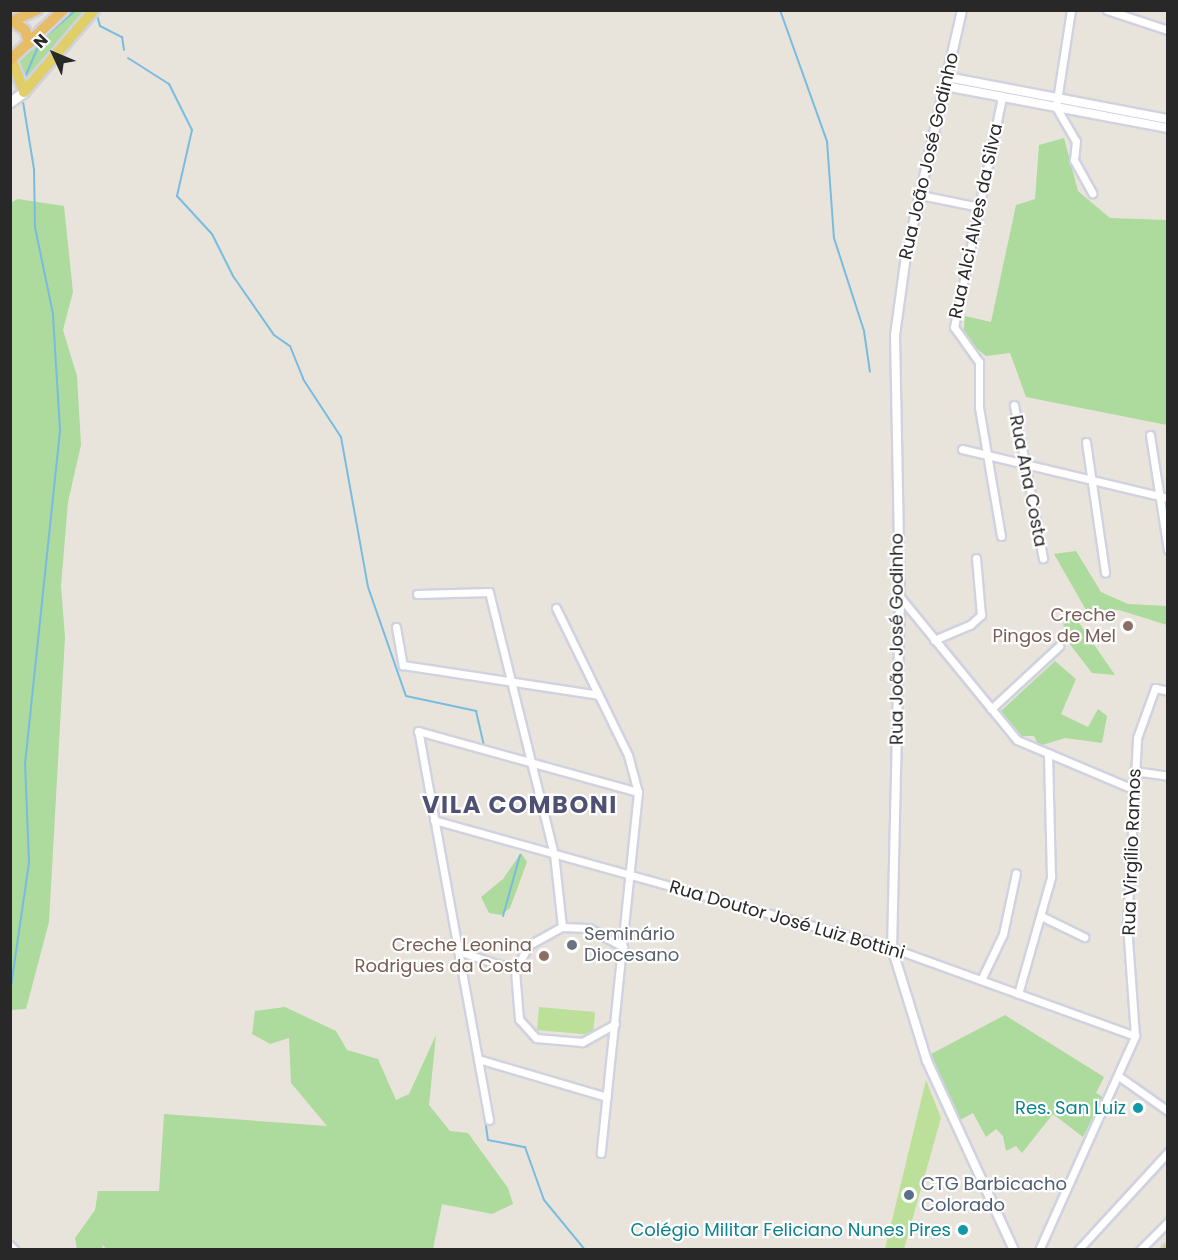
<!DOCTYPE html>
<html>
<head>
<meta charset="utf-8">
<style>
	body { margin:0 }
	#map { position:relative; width:1178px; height:1260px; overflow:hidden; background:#e9e4db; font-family:Poppins,sans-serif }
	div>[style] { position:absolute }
	.green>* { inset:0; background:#adda9d }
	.pitch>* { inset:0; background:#bce099 }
	.stream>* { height:2px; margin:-1px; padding:0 1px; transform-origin:1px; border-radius:1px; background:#78bce0 }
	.roads { filter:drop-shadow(2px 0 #d0d2df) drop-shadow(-2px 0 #d0d2df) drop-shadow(0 2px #d0d2df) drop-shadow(0 -2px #d0d2df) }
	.minor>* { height:7px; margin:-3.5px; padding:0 3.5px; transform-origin:3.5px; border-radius:3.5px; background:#fff }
	.tertiary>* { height:8px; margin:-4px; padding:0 4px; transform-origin:4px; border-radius:4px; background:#fff }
	.secondary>* { height:9px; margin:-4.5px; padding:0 4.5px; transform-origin:4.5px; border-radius:4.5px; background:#fff }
	.primary>* { height:10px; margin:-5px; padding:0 5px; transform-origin:5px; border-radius:5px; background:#e0ce68 }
	.trunk>* { height:10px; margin:-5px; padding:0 5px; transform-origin:5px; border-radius:5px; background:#e6bc66 }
	.dots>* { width:16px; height:16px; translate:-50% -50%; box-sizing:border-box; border:3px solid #fff; border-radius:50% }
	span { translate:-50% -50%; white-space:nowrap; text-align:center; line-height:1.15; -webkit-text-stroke:4.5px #fff; paint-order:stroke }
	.street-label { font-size:18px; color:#282828 }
	.education-label { font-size:18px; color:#785e54 }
	.right { translate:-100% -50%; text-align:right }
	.worship-label { font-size:18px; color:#5b616d }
	.left { translate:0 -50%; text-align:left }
	.culture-label { font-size:18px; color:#0d838f }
	.service-label { font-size:18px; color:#4e5e75 }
	.district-label { font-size:24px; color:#4e5173; font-weight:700; letter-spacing:1.5px }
	.frame { position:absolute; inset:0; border:12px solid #282828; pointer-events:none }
	.north { position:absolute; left:24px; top:24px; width:60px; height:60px; -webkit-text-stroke:4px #fff; paint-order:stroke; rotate:314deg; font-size:16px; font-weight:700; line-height:24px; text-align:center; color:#282828 }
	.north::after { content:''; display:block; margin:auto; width:21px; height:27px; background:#282828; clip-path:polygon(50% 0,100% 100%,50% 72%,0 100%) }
</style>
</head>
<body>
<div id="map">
	<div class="green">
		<div style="clip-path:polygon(64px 11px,83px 11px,48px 58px,30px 78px,23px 77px,18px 61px)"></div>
		<div style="clip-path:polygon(1064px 138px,1078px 191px,1110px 218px,1167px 220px,1167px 425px,1026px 397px,1010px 353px,986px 356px,963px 337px,965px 316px,991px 322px,1016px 205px,1035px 199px,1039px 145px)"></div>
		<div style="clip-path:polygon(18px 199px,64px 206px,73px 292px,63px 330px,77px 376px,81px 445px,68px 502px,61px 586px,65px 637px,49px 922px,26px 1009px,11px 1010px,10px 203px)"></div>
		<div style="clip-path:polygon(1076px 551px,1101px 592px,1128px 604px,1167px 606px,1167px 625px,1119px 610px,1086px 610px,1054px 554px)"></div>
		<div style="clip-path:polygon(1075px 617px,1115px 675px,1092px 673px,1065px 638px,1063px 622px)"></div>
		<div style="clip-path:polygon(1055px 661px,1076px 679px,1061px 714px,1088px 727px,1098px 709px,1107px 716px,1102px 743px,1065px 738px,1039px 746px,1034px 736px,1018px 736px,1001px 711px)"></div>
		<div style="clip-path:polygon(521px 853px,527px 862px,510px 908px,501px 915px,489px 913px,481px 897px,503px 879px)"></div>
		<div style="clip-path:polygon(285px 1007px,336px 1031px,347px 1050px,378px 1059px,396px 1100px,409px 1094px,436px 1035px,429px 1105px,450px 1131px,468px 1133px,508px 1188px,513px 1204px,492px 1214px,442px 1204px,433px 1249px,108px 1250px,102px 1245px,103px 1249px,77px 1249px,75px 1238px,95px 1210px,98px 1191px,159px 1191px,164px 1114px,327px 1126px,291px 1083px,289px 1038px,270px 1044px,252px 1034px,255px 1011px)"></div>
		<div style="clip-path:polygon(1005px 1015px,1104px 1077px,1096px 1093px,1103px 1097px,1083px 1137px,1053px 1114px,1022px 1153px,1016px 1146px,1006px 1151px,1003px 1136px,996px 1129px,986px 1137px,973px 1113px,958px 1121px,931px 1054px)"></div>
	</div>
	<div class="pitch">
		<div style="clip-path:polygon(539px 1007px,595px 1012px,593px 1035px,537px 1030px)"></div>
		<div style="clip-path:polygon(926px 1080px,941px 1118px,904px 1249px,885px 1249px)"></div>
	</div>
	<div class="stream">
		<div style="left:780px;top:10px;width:139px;rotate:70.3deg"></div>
		<div style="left:827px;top:141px;width:97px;rotate:85.9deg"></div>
		<div style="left:834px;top:238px;width:98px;rotate:72.1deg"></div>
		<div style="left:864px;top:331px;width:41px;rotate:81.7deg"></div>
		<div style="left:97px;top:15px;width:11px;rotate:75deg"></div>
		<div style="left:100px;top:26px;width:25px;rotate:27deg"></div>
		<div style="left:122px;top:37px;width:13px;rotate:81deg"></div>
		<div style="left:128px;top:58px;width:49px;rotate:32.4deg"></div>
		<div style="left:169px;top:84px;width:51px;rotate:63.4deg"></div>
		<div style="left:192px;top:130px;width:68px;rotate:102.8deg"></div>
		<div style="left:177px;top:196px;width:52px;rotate:47.4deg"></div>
		<div style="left:212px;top:234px;width:47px;rotate:63.4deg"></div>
		<div style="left:233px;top:276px;width:72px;rotate:55.2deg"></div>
		<div style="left:274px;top:335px;width:19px;rotate:35deg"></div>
		<div style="left:290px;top:346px;width:35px;rotate:68deg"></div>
		<div style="left:303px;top:379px;width:69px;rotate:56.8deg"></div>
		<div style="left:341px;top:437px;width:152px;rotate:79.8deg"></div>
		<div style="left:368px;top:587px;width:115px;rotate:70.8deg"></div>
		<div style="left:406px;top:696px;width:72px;rotate:12.1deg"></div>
		<div style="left:476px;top:711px;width:35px;rotate:77deg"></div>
		<div style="left:25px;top:77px;width:40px;rotate:-66.6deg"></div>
		<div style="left:41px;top:40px;width:46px;rotate:-40.6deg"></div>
		<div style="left:503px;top:916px;width:63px;rotate:-74.4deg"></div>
		<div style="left:10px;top:993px;width:132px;rotate:-81.7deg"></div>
		<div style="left:29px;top:862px;width:98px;rotate:-92.3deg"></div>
		<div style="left:25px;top:764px;width:336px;rotate:-84deg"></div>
		<div style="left:60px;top:430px;width:116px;rotate:-93.5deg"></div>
		<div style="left:53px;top:314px;width:89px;rotate:-101.7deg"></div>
		<div style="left:35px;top:227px;width:58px;rotate:-91deg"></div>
		<div style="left:34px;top:169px;width:68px;rotate:-99.3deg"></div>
		<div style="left:482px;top:1098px;width:42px;rotate:81.9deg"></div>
		<div style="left:488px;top:1140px;width:38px;rotate:11deg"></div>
		<div style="left:525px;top:1147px;width:56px;rotate:70.3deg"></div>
		<div style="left:544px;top:1200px;width:65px;rotate:50.6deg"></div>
	</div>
	<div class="roads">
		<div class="minor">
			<div style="left:1071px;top:10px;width:98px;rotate:98.8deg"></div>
			<div style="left:1056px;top:107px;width:39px;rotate:60deg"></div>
			<div style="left:1076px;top:141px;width:19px;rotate:96deg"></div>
			<div style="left:1074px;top:160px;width:38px;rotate:61deg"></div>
			<div style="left:1107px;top:10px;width:64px;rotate:18.2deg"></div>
			<div style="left:920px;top:195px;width:60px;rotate:11.5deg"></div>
			<div style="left:1014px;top:405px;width:156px;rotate:79.3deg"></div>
			<div style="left:1150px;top:435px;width:116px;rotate:81.1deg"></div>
			<div style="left:1086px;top:442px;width:132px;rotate:81.7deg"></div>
			<div style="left:962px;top:449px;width:212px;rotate:13.4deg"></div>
			<div style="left:1001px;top:536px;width:131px;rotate:-99.7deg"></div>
			<div style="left:979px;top:407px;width:45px;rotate:-90deg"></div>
			<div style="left:979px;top:362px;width:43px;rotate:-125.5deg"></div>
			<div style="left:954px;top:327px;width:235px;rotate:-78.2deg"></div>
			<div style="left:417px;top:594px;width:72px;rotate:-1.6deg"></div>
			<div style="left:489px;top:592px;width:270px;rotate:76.1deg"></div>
			<div style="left:554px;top:854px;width:73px;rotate:83.7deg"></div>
			<div style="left:900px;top:597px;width:185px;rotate:50.7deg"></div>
			<div style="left:1017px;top:740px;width:126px;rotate:22.9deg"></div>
			<div style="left:556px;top:608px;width:164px;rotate:63.9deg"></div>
			<div style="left:628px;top:755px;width:38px;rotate:75deg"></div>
			<div style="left:638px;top:792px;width:363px;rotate:95.9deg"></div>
			<div style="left:396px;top:627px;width:39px;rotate:80deg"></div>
			<div style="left:403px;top:665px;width:197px;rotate:8.7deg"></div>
			<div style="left:934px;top:640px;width:39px;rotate:-23deg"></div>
			<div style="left:970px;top:625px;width:15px;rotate:-42deg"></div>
			<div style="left:981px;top:615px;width:57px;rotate:-95deg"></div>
			<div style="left:991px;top:709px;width:93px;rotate:-42.8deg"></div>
			<div style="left:1134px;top:771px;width:34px;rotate:8deg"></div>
			<div style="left:434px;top:820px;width:476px;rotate:15.6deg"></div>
			<div style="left:892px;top:948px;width:258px;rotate:19.9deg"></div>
			<div style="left:1043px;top:917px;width:46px;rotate:26deg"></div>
			<div style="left:458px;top:951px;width:60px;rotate:18.4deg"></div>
			<div style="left:981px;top:980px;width:51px;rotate:-64.4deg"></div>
			<div style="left:1003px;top:934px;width:62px;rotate:-78deg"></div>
			<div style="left:1018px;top:994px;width:122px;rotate:-74.2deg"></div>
			<div style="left:1051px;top:877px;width:123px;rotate:-91.4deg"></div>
			<div style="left:615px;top:1024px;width:38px;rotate:151deg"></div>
			<div style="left:582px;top:1042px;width:46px;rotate:-175deg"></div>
			<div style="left:536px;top:1038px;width:25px;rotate:-132deg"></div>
			<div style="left:519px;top:1019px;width:49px;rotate:-94.7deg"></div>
			<div style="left:515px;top:970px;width:29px;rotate:-61deg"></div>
			<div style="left:529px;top:945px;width:38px;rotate:-29deg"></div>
			<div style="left:562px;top:927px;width:27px;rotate:2deg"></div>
			<div style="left:589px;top:928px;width:39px;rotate:29deg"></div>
			<div style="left:478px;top:1059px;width:134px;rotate:16.4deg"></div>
			<div style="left:1120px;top:1077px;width:59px;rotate:35.3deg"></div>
			<div style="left:489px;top:1120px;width:395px;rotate:-100.3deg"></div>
			<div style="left:418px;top:731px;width:228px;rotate:15.5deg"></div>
			<div style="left:1039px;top:1250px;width:235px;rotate:-65.8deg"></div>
			<div style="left:1135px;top:1036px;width:111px;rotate:-94.1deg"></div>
			<div style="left:1127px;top:925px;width:187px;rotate:-86.9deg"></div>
			<div style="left:1137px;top:738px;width:53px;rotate:-70.2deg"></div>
			<div style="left:1155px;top:688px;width:13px;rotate:13deg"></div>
			<div style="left:1078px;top:1250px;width:133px;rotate:-47.4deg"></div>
			<div style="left:1140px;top:1250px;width:40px;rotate:-45deg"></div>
		</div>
		<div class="tertiary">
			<div style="left:962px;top:10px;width:252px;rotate:102.8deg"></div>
			<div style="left:906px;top:256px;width:80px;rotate:97.9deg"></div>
			<div style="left:895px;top:335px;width:262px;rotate:88.9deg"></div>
			<div style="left:900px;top:597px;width:351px;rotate:91.3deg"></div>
			<div style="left:892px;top:948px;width:118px;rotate:72.8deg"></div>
			<div style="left:927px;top:1061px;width:208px;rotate:65.3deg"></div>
			<div style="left:947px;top:77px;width:225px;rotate:10.8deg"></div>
			<div style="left:945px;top:86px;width:227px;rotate:10.7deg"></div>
			<div style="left:10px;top:1246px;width:6px;rotate:45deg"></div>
		</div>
		<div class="secondary">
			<div style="left:10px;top:102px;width:17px;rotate:-36deg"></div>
		</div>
		<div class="primary">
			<div style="left:11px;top:59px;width:35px;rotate:68deg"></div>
			<div style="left:24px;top:92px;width:108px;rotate:-49.5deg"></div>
			<div style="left:1167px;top:1250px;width:1px;rotate:-45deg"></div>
		</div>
		<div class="trunk">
			<div style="left:12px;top:21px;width:16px;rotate:35deg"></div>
			<div style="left:25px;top:30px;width:14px;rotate:73deg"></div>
			<div style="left:10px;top:22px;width:30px;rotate:-24deg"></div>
			<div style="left:10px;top:60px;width:73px;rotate:-43.3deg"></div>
		</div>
	</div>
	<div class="dots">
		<div style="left:1128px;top:626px;background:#8d6e63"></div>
		<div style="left:572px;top:945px;background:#6b7280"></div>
		<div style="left:544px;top:956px;background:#8d6e63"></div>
		<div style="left:1138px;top:1108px;background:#0f9aa8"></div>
		<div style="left:909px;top:1195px;background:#5c6f8a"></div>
		<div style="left:963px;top:1230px;background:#0f9aa8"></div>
	</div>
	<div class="street-label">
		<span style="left:929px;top:156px;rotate:-77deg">Rua João José Godinho</span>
		<span style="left:976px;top:221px;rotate:-78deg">Rua Alci Alves da Silva</span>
		<span style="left:1028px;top:481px;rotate:79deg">Rua Ana Costa</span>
		<span style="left:897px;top:639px;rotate:-90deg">Rua João José Godinho</span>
		<span style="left:1132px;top:852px;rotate:-88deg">Rua Virgílio Ramos</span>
		<span style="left:787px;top:920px;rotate:16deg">Rua Doutor José Luiz Bottini</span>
	</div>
	<div class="education-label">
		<span class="right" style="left:1116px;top:626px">Creche<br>Pingos de Mel</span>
		<span class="right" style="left:532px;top:956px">Creche Leonina<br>Rodrigues da Costa</span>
	</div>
	<div class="worship-label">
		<span class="left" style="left:584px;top:945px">Seminário<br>Diocesano</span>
	</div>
	<div class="culture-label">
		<span class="right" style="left:1126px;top:1108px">Res. San Luiz</span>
		<span class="right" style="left:951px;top:1230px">Colégio Militar Feliciano Nunes Pires</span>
	</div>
	<div class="service-label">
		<span class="left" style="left:921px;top:1195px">CTG Barbicacho<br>Colorado</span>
	</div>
	<div class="district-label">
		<span style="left:520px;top:805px">VILA COMBONI</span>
	</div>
	<div class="frame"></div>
	<div class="north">N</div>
</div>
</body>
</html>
